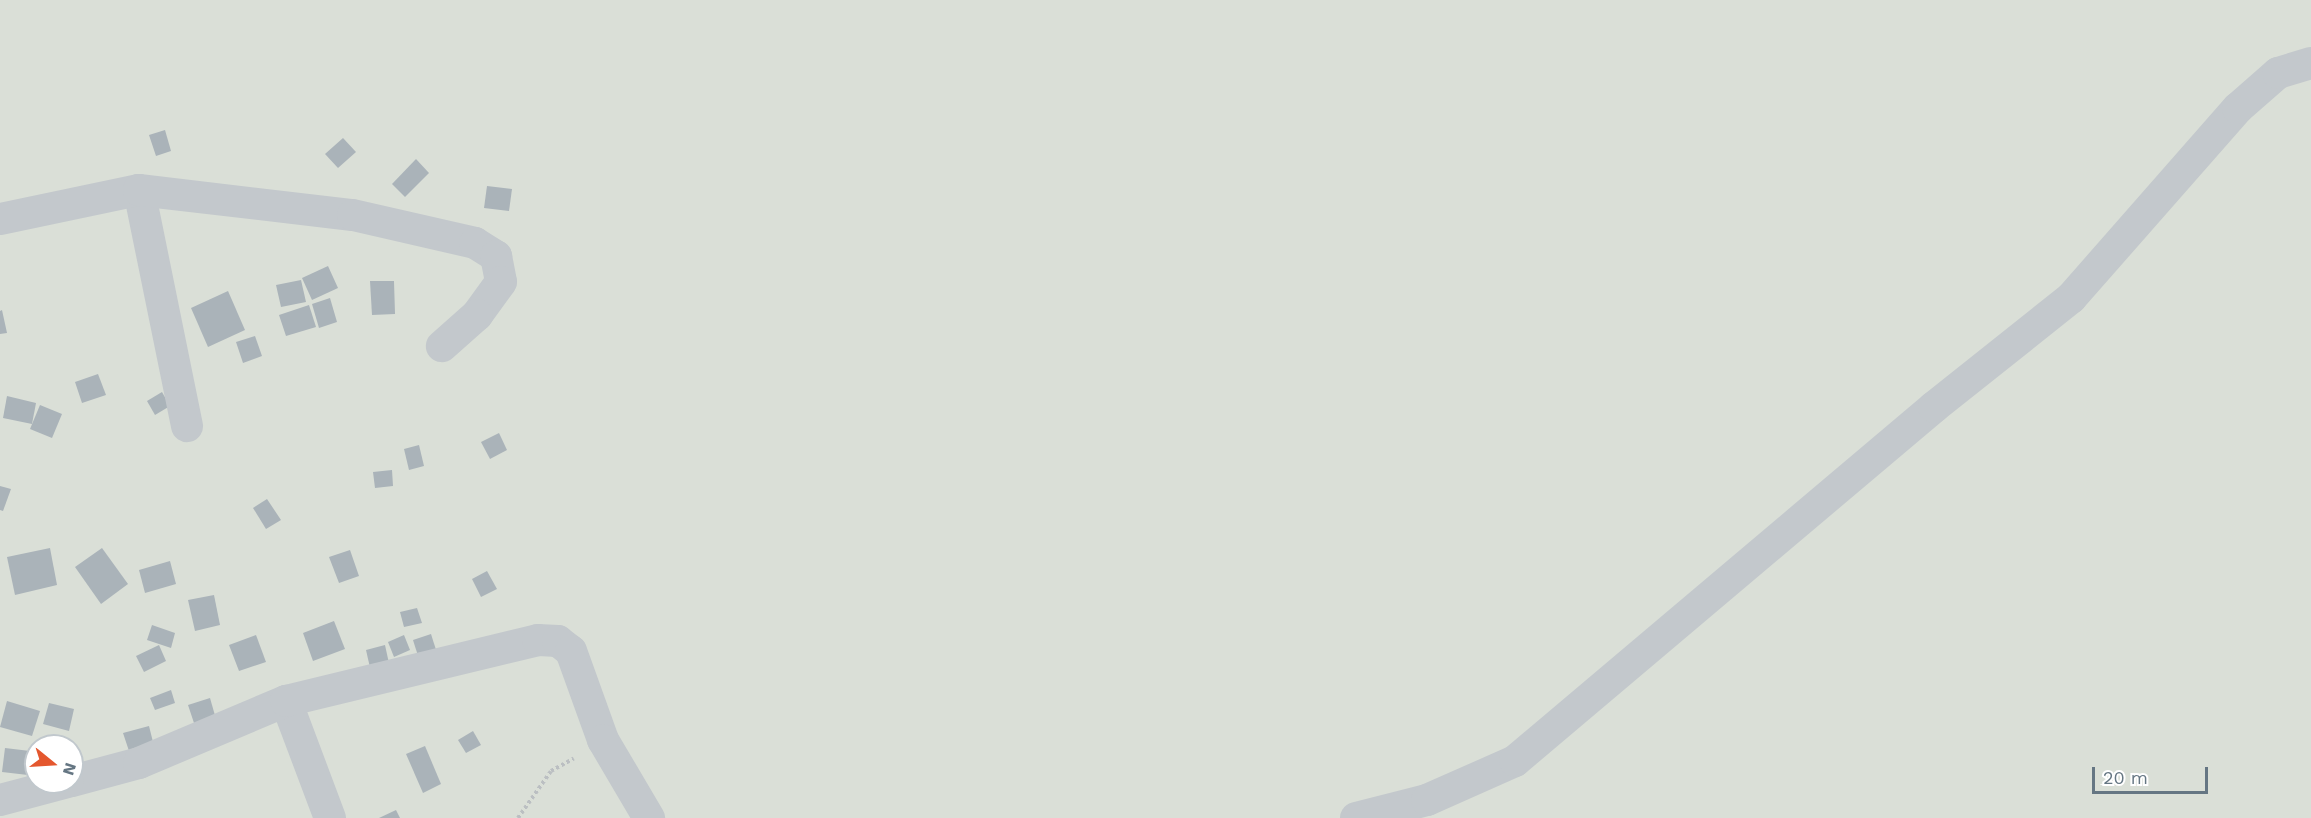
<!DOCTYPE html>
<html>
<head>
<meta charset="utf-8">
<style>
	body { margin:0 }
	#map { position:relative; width:2311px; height:818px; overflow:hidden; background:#fafaf8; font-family:"Work Sans",sans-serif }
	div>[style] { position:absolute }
	.green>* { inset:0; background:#dadfd7 }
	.building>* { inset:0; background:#aab3b9 }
	.path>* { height:4px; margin-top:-2px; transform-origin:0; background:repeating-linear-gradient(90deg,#bbbfc2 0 3px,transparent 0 6px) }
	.street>* { height:32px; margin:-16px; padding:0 16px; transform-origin:16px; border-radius:16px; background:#c3c8cc }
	span { translate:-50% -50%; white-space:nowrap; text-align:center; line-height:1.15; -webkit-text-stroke:6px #fff; paint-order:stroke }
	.north { position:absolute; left:24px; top:734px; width:60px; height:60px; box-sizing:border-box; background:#fff; border:2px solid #c1c8cd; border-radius:50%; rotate:108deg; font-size:16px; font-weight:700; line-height:24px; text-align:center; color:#657683 }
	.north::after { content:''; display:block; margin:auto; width:21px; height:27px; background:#e4572e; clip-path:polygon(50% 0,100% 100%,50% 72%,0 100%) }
	.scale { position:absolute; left:2092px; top:767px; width:116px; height:27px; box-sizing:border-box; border:3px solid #657683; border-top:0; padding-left:8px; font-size:18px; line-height:21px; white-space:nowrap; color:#657683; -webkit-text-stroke:4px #fff; paint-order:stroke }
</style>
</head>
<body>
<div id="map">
	<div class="green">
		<div style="clip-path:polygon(evenodd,0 0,2311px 0,2311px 818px,0 818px,0 0,36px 746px,72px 746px,72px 782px,36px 782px,36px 746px)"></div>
	</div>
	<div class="building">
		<div style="clip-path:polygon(165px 130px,171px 151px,156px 156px,149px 135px)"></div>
		<div style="clip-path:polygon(343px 138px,356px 152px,338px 168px,325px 154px)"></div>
		<div style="clip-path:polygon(416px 159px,429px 173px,405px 197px,392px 184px)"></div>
		<div style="clip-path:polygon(487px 186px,512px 189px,509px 211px,484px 208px)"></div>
		<div style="clip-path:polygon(328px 266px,338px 288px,312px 300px,302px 278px)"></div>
		<div style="clip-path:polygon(301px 280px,306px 302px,281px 307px,276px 285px)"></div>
		<div style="clip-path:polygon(370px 281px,394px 281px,395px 314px,372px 315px)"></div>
		<div style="clip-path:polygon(228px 291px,245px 330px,208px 347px,191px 308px)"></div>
		<div style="clip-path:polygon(330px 298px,337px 322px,319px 328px,312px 304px)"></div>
		<div style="clip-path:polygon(309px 305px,316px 327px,286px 336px,279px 315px)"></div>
		<div style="clip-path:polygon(2px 310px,7px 333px,0 334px,0 311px)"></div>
		<div style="clip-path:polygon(255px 336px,262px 356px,243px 363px,236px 342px)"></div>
		<div style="clip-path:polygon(98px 374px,106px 395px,82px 403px,75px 382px)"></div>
		<div style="clip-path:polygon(162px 392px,170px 406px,155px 415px,147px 401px)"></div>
		<div style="clip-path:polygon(7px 396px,36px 403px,32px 424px,3px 418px)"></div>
		<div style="clip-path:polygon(40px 405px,62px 414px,52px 438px,30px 429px)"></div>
		<div style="clip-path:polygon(499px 433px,507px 450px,490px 459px,481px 442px)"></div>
		<div style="clip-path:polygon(419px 445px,424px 466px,409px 470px,404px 449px)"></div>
		<div style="clip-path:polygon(392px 470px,393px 486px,375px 488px,373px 472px)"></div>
		<div style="clip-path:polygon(0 486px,11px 489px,3px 511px,0 510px)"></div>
		<div style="clip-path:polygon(267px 499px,281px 520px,266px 529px,253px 508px)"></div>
		<div style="clip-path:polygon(50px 548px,57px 585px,15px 595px,7px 557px)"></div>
		<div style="clip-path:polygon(102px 548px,128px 584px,101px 604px,75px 567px)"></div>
		<div style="clip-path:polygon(350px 550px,359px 576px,339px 583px,329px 557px)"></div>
		<div style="clip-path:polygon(170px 561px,176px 584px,145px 593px,139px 570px)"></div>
		<div style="clip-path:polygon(487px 571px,497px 589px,481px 597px,472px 579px)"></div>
		<div style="clip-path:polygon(214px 595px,220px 625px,195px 631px,188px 600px)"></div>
		<div style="clip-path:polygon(417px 608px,422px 623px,404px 627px,400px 612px)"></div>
		<div style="clip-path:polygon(334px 621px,345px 649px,313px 661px,303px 633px)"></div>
		<div style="clip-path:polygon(152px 625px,175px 633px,171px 648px,147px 640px)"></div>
		<div style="clip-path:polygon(431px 634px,437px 653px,419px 659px,413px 640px)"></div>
		<div style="clip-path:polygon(256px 635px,266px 662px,239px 671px,229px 645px)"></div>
		<div style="clip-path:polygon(404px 635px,410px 650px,394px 657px,388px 642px)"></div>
		<div style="clip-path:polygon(159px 645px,166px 661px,144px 672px,136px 656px)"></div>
		<div style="clip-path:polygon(385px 645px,390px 668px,371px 672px,366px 650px)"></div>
		<div style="clip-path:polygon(171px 690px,175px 703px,155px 710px,150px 698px)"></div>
		<div style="clip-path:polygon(210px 698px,216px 719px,195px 726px,188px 705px)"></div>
		<div style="clip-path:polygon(7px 701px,40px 711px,32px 736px,0 727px)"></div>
		<div style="clip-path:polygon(49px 703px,74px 709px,69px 731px,43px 724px)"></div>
		<div style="clip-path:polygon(149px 726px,154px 746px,130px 754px,123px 733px)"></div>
		<div style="clip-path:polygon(473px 731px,481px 745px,466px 753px,458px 740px)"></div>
		<div style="clip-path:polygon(425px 746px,441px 784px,423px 793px,406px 754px)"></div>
		<div style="clip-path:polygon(5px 748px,30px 751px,28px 775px,2px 772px)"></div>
		<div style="clip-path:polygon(396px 810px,400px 818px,379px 818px)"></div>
	</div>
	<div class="path">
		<div style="left:518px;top:818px;width:57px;rotate:-54.9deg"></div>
		<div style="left:551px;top:771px;width:26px;rotate:-29deg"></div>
	</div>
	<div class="street">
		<div style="left:139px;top:190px;width:241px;rotate:78.5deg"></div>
		<div style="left:0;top:219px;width:142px;rotate:-11.8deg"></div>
		<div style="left:139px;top:190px;width:215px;rotate:6.7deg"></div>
		<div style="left:353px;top:215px;width:125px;rotate:12.9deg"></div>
		<div style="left:475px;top:243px;width:25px;rotate:32deg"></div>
		<div style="left:496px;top:256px;width:26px;rotate:79deg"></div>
		<div style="left:501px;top:282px;width:41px;rotate:126deg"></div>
		<div style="left:477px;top:315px;width:47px;rotate:138.5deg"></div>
		<div style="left:286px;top:701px;width:125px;rotate:69.4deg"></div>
		<div style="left:72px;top:781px;width:69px;rotate:-15deg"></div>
		<div style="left:139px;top:763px;width:160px;rotate:-22.9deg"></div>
		<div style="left:286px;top:701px;width:259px;rotate:-13.6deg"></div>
		<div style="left:538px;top:640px;width:20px;rotate:3deg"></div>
		<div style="left:558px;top:641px;width:16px;rotate:38deg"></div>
		<div style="left:571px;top:651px;width:95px;rotate:70.2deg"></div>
		<div style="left:603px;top:740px;width:91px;rotate:59.5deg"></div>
		<div style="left:0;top:800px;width:70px;rotate:-14.8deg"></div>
		<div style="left:1356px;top:818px;width:73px;rotate:-14.2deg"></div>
		<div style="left:1427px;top:800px;width:96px;rotate:-23.9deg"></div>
		<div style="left:1515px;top:761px;width:549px;rotate:-40.19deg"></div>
		<div style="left:1934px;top:407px;width:175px;rotate:-38.5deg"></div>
		<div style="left:2071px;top:298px;width:253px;rotate:-48.7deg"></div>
		<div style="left:2238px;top:108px;width:53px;rotate:-41.2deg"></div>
		<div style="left:2278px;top:73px;width:34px;rotate:-17deg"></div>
	</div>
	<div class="north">N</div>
	<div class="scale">20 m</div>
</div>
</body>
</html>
